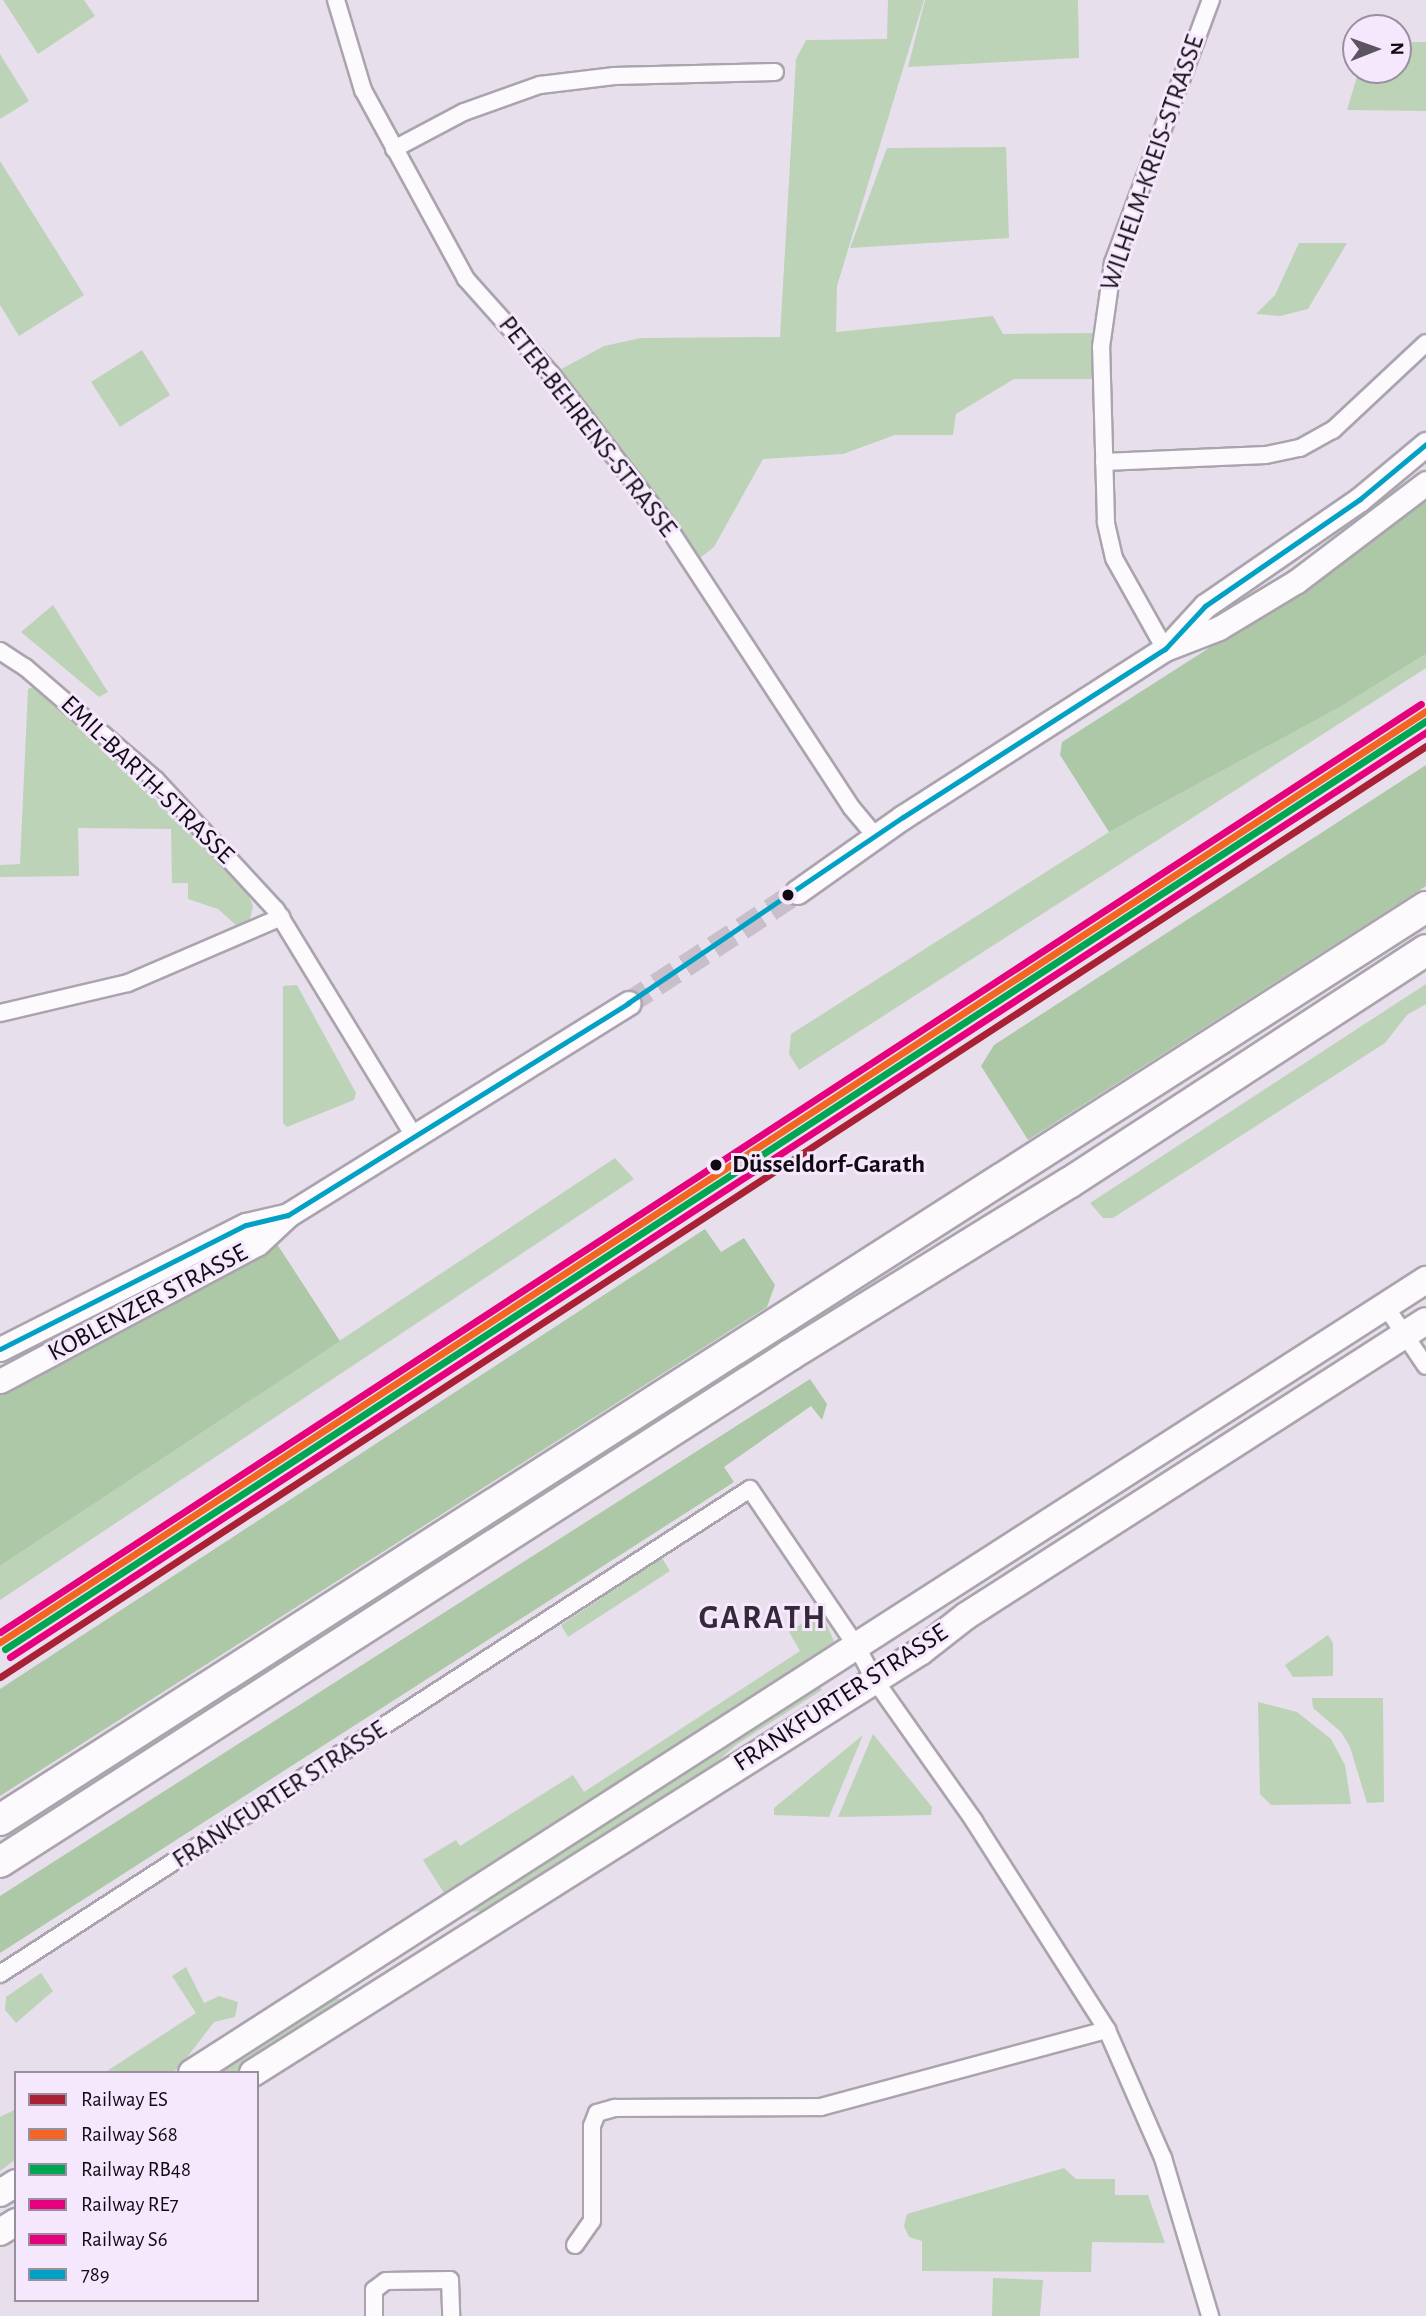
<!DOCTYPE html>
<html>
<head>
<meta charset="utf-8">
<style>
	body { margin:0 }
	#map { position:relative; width:1426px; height:2316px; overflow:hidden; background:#e8dfec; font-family:"Alegreya Sans",sans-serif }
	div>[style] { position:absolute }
	.green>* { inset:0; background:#bcd3b8 }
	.forest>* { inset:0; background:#adc8a7 }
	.secondary-tunnel>* { height:23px; margin-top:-11.5px; transform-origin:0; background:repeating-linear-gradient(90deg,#c8bfcb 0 23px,transparent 0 34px) }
	.roads { filter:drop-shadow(2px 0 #aba4ae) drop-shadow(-2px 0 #aba4ae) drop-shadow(0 2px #aba4ae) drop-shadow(0 -2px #aba4ae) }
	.minor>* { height:16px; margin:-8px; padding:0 8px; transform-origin:8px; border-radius:8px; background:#fcfafc }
	.secondary>* { height:23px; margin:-11.5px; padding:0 11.5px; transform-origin:11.5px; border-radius:11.5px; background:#fcfafc }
	.primary>* { height:26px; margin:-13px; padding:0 13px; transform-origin:13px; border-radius:13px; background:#fcfafc }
	.motorway>* { height:30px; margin:-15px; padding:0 15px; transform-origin:15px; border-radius:15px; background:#fcfafc }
	.bus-1>* { height:5px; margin:-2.5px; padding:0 2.5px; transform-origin:2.5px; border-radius:2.5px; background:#01a1c5 }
	.rail-1>* { height:7px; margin:-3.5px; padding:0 3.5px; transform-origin:3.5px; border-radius:3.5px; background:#aa2135 }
	.rail-2>* { height:7px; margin:-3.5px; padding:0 3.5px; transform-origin:3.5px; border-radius:3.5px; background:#f26522 }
	.rail-3>* { height:7px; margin:-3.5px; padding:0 3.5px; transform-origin:3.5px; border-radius:3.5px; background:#00a651 }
	.rail-4>* { height:7px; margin:-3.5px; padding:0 3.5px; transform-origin:3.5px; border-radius:3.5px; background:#e5007d }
	.rail-5>* { height:7px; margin:-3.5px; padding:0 3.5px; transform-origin:3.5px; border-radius:3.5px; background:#e6007e }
	.dots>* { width:19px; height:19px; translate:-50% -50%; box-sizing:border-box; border:4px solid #f5e7fc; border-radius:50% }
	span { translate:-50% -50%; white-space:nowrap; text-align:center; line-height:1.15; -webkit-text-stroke:6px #f5e7fc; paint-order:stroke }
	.street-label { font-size:26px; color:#100a13 }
	.stop-label { font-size:26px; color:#100a13; font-weight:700 }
	.left { translate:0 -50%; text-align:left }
	.district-label { font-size:33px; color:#35283b; font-weight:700; letter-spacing:2px }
	.legend { position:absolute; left:14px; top:2071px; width:245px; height:231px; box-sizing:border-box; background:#f5e7fc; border:2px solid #998f9f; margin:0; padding:9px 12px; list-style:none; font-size:21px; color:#100a13 }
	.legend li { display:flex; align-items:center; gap:14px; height:35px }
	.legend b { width:35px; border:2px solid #998f9f }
	.north { position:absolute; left:1342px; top:14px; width:70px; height:70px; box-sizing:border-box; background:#f5e7fc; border:2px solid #998f9f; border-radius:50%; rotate:89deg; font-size:19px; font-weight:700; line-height:28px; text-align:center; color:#100a13 }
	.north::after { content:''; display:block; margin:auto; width:24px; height:32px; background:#5c555f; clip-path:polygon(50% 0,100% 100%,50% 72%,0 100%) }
</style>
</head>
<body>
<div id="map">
	<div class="green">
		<div style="clip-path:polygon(3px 0,84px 0,95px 16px,38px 54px)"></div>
		<div style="clip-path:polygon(888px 0,924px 0,837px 286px,836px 332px,993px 316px,1003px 334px,1092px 333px,1092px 379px,1014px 379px,956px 414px,953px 435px,895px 435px,843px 454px,763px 459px,714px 547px,700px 558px,556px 372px,604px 346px,641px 338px,780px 337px,796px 59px,806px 40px,887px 39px)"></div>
		<div style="clip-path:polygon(925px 0,1078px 0,1079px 58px,908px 67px)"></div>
		<div style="clip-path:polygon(1398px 42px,1426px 42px,1426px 111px,1347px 110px,1359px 70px,1398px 70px)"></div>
		<div style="clip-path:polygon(0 54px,29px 101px,0 119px)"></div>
		<div style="clip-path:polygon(1006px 147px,1009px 238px,850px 248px,887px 148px)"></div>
		<div style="clip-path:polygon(0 161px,84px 295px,19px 336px,0 305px)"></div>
		<div style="clip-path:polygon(1299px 243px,1347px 243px,1308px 309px,1280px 316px,1256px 314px,1275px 295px)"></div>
		<div style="clip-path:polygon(142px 350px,170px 395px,120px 427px,91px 382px)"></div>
		<div style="clip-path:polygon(53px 605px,108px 692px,99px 697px,21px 632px)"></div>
		<div style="clip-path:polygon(1426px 654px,1426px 668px,799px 1070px,789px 1054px,791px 1034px,1109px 832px,1340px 707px)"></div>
		<div style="clip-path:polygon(39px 685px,218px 861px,248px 894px,253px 906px,250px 919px,237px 926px,218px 909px,188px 899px,188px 883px,172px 883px,171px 829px,78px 828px,79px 876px,0 877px,0 865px,20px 864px,28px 689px)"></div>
		<div style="clip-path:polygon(1426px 984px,1426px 1004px,1407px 1015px,1385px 1043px,1113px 1218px,1103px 1218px,1090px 1203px)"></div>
		<div style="clip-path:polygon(297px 985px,356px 1093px,354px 1100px,287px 1127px,283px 1123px,283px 986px)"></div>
		<div style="clip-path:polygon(615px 1158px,634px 1179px,0 1600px,0 1566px)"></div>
		<div style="clip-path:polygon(662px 1558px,670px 1571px,568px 1637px,561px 1625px)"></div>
		<div style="clip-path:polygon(821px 1611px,835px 1644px,450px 1894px,444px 1893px,423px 1860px,456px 1840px,460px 1846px,573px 1775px,584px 1792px,800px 1651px,789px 1632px)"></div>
		<div style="clip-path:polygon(1328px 1635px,1333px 1643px,1333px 1676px,1293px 1677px,1285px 1665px)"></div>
		<div style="clip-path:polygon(819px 1685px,822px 1690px,736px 1745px,703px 1774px,488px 1912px,469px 1911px)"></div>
		<div style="clip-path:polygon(1312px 1698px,1383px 1698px,1384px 1802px,1367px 1803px,1350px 1747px,1341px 1732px,1313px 1708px)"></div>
		<div style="clip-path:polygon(1258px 1702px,1297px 1712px,1331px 1739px,1345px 1765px,1351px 1804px,1271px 1805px,1260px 1794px)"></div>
		<div style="clip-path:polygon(873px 1734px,932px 1807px,931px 1815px,838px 1817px)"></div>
		<div style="clip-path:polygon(863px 1735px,829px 1817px,774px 1815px,774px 1808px)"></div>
		<div style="clip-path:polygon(186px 1967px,204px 2003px,219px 1996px,238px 2002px,235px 2017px,214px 2022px,179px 2068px,170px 2073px,104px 2073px,196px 2013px,172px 1976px)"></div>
		<div style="clip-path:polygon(41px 1973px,53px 1991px,16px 2023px,5px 2010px,6px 1997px)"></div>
		<div style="clip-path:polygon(334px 1998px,347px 2000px,234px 2073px,215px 2073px)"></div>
		<div style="clip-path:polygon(16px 2109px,16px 2159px,0 2171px,0 2117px)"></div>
		<div style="clip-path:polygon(1064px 2168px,1076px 2179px,1115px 2179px,1115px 2195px,1148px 2195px,1165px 2243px,1092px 2242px,1091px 2272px,922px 2271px,922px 2241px,909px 2237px,904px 2226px,907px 2214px)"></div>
		<div style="clip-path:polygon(993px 2278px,1043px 2280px,1040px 2316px,992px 2316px)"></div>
	</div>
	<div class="forest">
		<div style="clip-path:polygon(1426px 499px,1426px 654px,1340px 707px,1109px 832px,1060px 755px,1062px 742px,1323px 575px)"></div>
		<div style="clip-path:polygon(1426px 765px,1426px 886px,1028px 1140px,981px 1066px,994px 1045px)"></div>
		<div style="clip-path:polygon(705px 1229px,721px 1252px,744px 1238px,775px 1285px,767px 1307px,0 1796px,0 1689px)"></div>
		<div style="clip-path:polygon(277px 1244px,340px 1341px,0 1566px,0 1393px,171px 1306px)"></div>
		<div style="clip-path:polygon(810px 1379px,827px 1404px,822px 1420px,811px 1406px,724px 1467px,734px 1482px,0 1953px,0 1896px)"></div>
	</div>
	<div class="secondary-tunnel">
		<div style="left:628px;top:1003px;width:202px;rotate:-33.3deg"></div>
	</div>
	<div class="roads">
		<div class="minor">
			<div style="left:336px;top:0;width:94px;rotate:73.3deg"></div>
			<div style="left:363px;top:90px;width:215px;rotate:61.4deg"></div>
			<div style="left:466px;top:279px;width:127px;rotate:48.2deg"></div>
			<div style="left:551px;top:374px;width:189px;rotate:52.5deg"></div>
			<div style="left:666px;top:524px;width:338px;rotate:56.8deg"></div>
			<div style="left:851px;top:807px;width:38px;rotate:50deg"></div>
			<div style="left:394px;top:149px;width:79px;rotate:-27.9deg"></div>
			<div style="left:464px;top:112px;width:81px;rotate:-19.6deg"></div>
			<div style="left:540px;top:85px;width:75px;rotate:-6.9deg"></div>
			<div style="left:614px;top:76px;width:161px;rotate:-1.4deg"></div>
			<div style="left:1104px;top:462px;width:162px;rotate:-2.5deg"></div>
			<div style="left:1266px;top:455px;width:35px;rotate:-12deg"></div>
			<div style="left:1300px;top:448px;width:38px;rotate:-29deg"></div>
			<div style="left:1333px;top:430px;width:127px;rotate:-43.1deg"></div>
			<div style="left:1165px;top:649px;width:104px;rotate:-119.3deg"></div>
			<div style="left:1114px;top:558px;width:37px;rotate:-103deg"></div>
			<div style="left:1106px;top:522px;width:175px;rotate:-91.6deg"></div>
			<div style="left:1101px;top:347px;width:85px;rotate:-81.9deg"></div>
			<div style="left:1113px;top:263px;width:281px;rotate:-69.6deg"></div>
			<div style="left:0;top:651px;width:30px;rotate:33deg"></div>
			<div style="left:25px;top:667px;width:173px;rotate:40.8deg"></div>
			<div style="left:156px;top:780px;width:177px;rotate:47.3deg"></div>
			<div style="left:276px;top:910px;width:265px;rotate:58.6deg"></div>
			<div style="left:0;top:1013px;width:131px;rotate:-13.2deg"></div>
			<div style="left:128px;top:983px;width:167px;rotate:-23.3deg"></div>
			<div style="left:1386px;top:1307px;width:71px;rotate:55.9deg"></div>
			<div style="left:0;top:1974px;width:893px;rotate:-32.89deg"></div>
			<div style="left:750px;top:1489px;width:191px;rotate:55.9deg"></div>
			<div style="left:857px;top:1647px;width:36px;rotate:62deg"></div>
			<div style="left:874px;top:1679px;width:174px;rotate:54.8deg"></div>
			<div style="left:974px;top:1821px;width:248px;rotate:57.5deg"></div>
			<div style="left:1107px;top:2030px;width:140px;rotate:66.4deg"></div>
			<div style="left:1163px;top:2158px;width:165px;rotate:73.4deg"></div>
			<div style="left:575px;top:2245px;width:29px;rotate:-55deg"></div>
			<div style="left:592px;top:2221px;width:95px;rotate:-90deg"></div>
			<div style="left:592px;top:2126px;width:14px;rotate:-69deg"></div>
			<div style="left:597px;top:2113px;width:19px;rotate:-16deg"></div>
			<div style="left:615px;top:2108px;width:206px;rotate:-0.3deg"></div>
			<div style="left:821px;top:2107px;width:296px;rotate:-15.1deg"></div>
			<div style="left:374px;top:2316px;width:26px;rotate:-90deg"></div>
			<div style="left:374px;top:2290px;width:15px;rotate:-37deg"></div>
			<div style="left:386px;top:2281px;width:64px;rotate:-0.9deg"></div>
			<div style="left:450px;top:2280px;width:36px;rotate:88deg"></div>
		</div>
		<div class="secondary">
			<div style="left:1170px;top:644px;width:52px;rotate:-47.4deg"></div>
			<div style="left:1205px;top:606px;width:188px;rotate:-34.6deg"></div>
			<div style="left:1360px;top:499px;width:86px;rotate:-39.8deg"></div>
			<div style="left:797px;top:892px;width:130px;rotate:-35.3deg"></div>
			<div style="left:903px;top:817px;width:311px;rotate:-32.7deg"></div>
			<div style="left:1165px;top:649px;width:58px;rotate:-21.3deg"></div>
			<div style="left:1219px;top:628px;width:91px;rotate:-31.1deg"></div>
			<div style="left:1297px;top:581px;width:162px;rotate:-37.2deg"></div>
			<div style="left:0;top:1349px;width:275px;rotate:-26.8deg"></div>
			<div style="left:246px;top:1225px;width:40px;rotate:-13deg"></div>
			<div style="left:0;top:1381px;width:291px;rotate:-28.1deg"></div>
			<div style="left:257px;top:1244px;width:42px;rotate:-43.1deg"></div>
			<div style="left:288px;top:1215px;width:401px;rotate:-31.9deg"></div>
		</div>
		<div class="primary">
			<div style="left:192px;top:2073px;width:1467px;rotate:-32.73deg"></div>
			<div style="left:253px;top:2073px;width:789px;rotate:-32.26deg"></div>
			<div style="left:920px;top:1652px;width:58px;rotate:-38deg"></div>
			<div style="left:966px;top:1616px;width:546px;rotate:-32.67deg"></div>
			<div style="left:0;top:2193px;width:19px;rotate:-32deg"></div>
			<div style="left:0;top:2232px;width:19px;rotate:-32deg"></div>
		</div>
		<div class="motorway">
			<div style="left:0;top:1820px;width:1693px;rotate:-32.63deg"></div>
			<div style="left:0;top:1862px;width:939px;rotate:-32.69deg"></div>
			<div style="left:790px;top:1355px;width:328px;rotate:-31.7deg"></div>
			<div style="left:1069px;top:1183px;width:426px;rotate:-33.1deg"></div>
		</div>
	</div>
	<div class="bus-1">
		<div style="left:0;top:1349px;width:275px;rotate:-26.8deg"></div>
		<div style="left:246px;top:1225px;width:43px;rotate:-13.4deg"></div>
		<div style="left:288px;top:1215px;width:401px;rotate:-31.9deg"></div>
		<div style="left:628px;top:1003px;width:332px;rotate:-34.1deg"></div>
		<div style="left:903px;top:817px;width:311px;rotate:-32.7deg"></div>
		<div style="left:1165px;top:649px;width:59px;rotate:-47.1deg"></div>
		<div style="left:1205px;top:606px;width:188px;rotate:-34.6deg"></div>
		<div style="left:1360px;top:499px;width:86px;rotate:-39.8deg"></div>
	</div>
	<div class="rail-1">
		<div style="left:0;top:1677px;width:1703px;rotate:-33.14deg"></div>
	</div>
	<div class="rail-2">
		<div style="left:0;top:1642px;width:1703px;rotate:-33.14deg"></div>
	</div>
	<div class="rail-3">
		<div style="left:5px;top:1649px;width:1697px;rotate:-33.15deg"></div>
	</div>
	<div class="rail-4">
		<div style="left:0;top:1632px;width:1697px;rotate:-33.15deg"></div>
	</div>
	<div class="rail-5">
		<div style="left:10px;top:1657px;width:1691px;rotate:-33.15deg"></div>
	</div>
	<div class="dots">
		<div style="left:788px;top:895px;background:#100a13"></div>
		<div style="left:716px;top:1165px;background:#100a13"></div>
	</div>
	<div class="street-label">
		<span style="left:1153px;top:163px;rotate:-71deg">WILHELM-KREIS-STRASSE</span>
		<span style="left:587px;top:427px;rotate:52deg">PETER-BEHRENS-STRASSE</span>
		<span style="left:147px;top:780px;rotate:44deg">EMIL-BARTH-STRASSE</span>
		<span style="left:148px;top:1303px;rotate:-28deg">KOBLENZER STRASSE</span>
		<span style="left:841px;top:1698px;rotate:-33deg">FRANKFURTER STRASSE</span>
		<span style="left:280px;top:1795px;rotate:-33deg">FRANKFURTER STRASSE</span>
	</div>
	<div class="stop-label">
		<span class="left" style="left:732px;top:1165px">Düsseldorf-Garath</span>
	</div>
	<div class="district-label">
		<span style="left:763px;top:1619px">GARATH</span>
	</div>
	<ul class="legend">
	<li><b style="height:9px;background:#aa2135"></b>Railway ES</li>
	<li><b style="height:9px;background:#f26522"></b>Railway S68</li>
	<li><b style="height:9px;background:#00a651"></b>Railway RB48</li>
	<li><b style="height:9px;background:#e5007d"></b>Railway RE7</li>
	<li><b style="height:9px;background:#e6007e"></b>Railway S6</li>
	<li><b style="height:9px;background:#01a1c5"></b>789</li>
	</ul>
	<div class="north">N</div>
</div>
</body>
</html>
